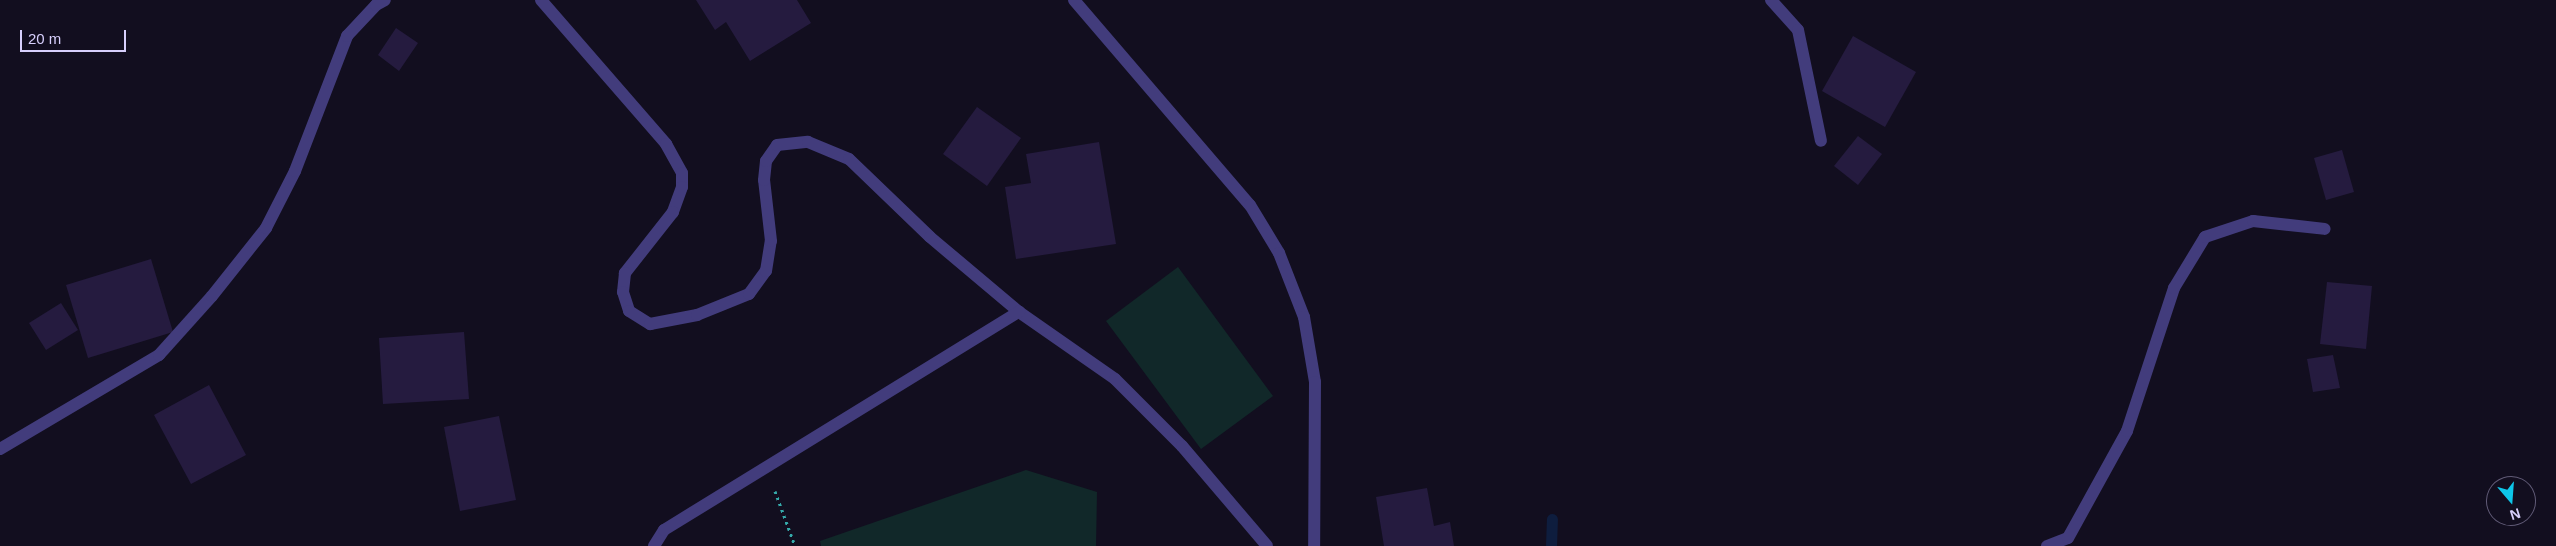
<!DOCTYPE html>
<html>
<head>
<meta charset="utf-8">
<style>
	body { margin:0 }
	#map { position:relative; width:2556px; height:546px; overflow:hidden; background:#120e1f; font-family:Helvetica,sans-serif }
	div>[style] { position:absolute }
	.green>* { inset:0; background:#112829 }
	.stream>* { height:11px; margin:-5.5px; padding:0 5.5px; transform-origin:5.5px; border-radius:5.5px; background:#0e1d3e }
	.building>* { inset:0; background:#251b3f }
	.path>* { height:3px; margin-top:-1.5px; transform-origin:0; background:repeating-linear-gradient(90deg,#35aaaa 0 2.5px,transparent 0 6.5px) }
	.service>* { height:12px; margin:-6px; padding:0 6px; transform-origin:6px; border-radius:6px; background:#423c7c }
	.minor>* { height:12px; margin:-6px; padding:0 6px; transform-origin:6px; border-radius:6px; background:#423c7c }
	span { translate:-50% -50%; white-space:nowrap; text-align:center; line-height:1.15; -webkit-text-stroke:4.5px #120e1f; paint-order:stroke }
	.north { position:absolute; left:2486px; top:476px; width:50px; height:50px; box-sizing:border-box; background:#120e1f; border:1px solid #615b77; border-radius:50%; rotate:162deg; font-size:14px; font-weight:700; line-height:20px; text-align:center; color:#d7cffc }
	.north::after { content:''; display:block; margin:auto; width:18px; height:22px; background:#0ec6e9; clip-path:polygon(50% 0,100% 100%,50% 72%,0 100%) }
	.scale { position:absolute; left:20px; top:30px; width:106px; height:22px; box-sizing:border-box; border:2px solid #d7cffc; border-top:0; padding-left:6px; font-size:15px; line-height:18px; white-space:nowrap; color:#d7cffc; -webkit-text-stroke:4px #120e1f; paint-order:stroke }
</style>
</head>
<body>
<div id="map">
	<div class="green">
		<div style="clip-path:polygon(1178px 267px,1273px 396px,1201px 449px,1106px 321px)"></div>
		<div style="clip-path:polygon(1026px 470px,1097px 492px,1096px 546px,821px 546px,820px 541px)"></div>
	</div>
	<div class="stream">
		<div style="left:1551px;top:546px;width:27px;rotate:-88deg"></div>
	</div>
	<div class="building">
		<div style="clip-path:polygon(696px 0,797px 0,811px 23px,750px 61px,726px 22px,715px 30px)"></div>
		<div style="clip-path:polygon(396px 28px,418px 43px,399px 71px,378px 55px)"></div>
		<div style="clip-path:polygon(1853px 36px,1916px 72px,1885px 127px,1822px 91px)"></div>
		<div style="clip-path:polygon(977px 107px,1021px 138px,987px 186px,943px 154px)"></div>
		<div style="clip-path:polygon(1858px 136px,1882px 154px,1858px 185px,1834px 166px)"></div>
		<div style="clip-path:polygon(1099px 142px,1116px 244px,1016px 259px,1005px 187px,1031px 183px,1026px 154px)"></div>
		<div style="clip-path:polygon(2342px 150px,2354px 192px,2326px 200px,2314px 158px)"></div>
		<div style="clip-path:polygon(151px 259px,173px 332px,88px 358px,66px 285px)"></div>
		<div style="clip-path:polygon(2327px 282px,2372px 286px,2366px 349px,2320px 344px)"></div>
		<div style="clip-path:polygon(61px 303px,78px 330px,46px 350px,29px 323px)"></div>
		<div style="clip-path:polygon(464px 332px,469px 399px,383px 404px,379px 338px)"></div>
		<div style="clip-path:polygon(2333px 355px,2340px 388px,2313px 392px,2307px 359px)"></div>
		<div style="clip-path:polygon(209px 385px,246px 455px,191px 484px,154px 415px)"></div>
		<div style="clip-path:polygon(499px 416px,516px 500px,460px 511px,444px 427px)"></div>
		<div style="clip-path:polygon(1427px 488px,1434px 526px,1450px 522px,1454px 546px,1384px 546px,1376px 497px)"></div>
	</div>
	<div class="path">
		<div style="left:775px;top:491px;width:59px;rotate:70deg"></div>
	</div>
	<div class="service">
		<div style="left:1771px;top:0;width:40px;rotate:48deg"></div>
		<div style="left:1798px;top:30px;width:113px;rotate:78.3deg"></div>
		<div style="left:2047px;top:546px;width:22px;rotate:-21deg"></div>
		<div style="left:2068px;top:538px;width:122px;rotate:-61.1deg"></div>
		<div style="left:2127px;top:431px;width:151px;rotate:-71.8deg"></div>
		<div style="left:2174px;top:288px;width:60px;rotate:-58.7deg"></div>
		<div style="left:2205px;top:237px;width:51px;rotate:-18.4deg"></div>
		<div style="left:2253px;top:221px;width:72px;rotate:6.3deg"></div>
	</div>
	<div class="minor">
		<div style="left:541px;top:0;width:191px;rotate:49deg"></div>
		<div style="left:666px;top:144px;width:33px;rotate:61deg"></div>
		<div style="left:682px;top:173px;width:14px;rotate:90deg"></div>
		<div style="left:682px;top:187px;width:27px;rotate:110deg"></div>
		<div style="left:673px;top:212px;width:78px;rotate:128.2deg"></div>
		<div style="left:625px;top:273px;width:19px;rotate:96deg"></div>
		<div style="left:623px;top:292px;width:20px;rotate:72deg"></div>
		<div style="left:629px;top:311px;width:25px;rotate:32deg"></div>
		<div style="left:650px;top:324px;width:48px;rotate:-10.8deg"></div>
		<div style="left:697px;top:315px;width:56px;rotate:-22deg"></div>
		<div style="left:749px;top:294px;width:29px;rotate:-54deg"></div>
		<div style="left:766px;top:271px;width:30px;rotate:-81deg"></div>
		<div style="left:771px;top:241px;width:61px;rotate:-96.5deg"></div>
		<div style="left:764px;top:180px;width:19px;rotate:-84deg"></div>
		<div style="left:766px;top:161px;width:19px;rotate:-55deg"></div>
		<div style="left:777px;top:145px;width:31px;rotate:-6deg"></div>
		<div style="left:808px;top:142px;width:44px;rotate:22.5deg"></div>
		<div style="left:849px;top:159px;width:112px;rotate:43.9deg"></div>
		<div style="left:930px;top:237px;width:116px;rotate:40.1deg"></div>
		<div style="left:1019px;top:312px;width:117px;rotate:34.9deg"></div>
		<div style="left:1115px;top:379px;width:95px;rotate:45deg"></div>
		<div style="left:1182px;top:446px;width:131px;rotate:49.6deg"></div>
		<div style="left:1074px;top:0;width:270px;rotate:49.4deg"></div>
		<div style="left:1250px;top:205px;width:56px;rotate:58.9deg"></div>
		<div style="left:1279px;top:253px;width:69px;rotate:68.7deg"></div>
		<div style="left:1304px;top:317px;width:66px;rotate:80.4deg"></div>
		<div style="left:1315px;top:382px;width:164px;rotate:90.3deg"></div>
		<div style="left:0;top:449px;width:185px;rotate:-30.6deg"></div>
		<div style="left:159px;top:355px;width:79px;rotate:-48.1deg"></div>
		<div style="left:212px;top:296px;width:87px;rotate:-51.5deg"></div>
		<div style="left:266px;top:228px;width:64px;rotate:-63deg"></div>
		<div style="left:295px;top:171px;width:145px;rotate:-68.9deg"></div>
		<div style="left:347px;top:36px;width:42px;rotate:-46.9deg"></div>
		<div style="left:376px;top:5px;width:10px;rotate:-29deg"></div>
		<div style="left:654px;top:546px;width:19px;rotate:-58deg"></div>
		<div style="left:664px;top:530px;width:417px;rotate:-31.6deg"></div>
	</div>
	<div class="north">N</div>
	<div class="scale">20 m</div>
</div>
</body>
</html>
